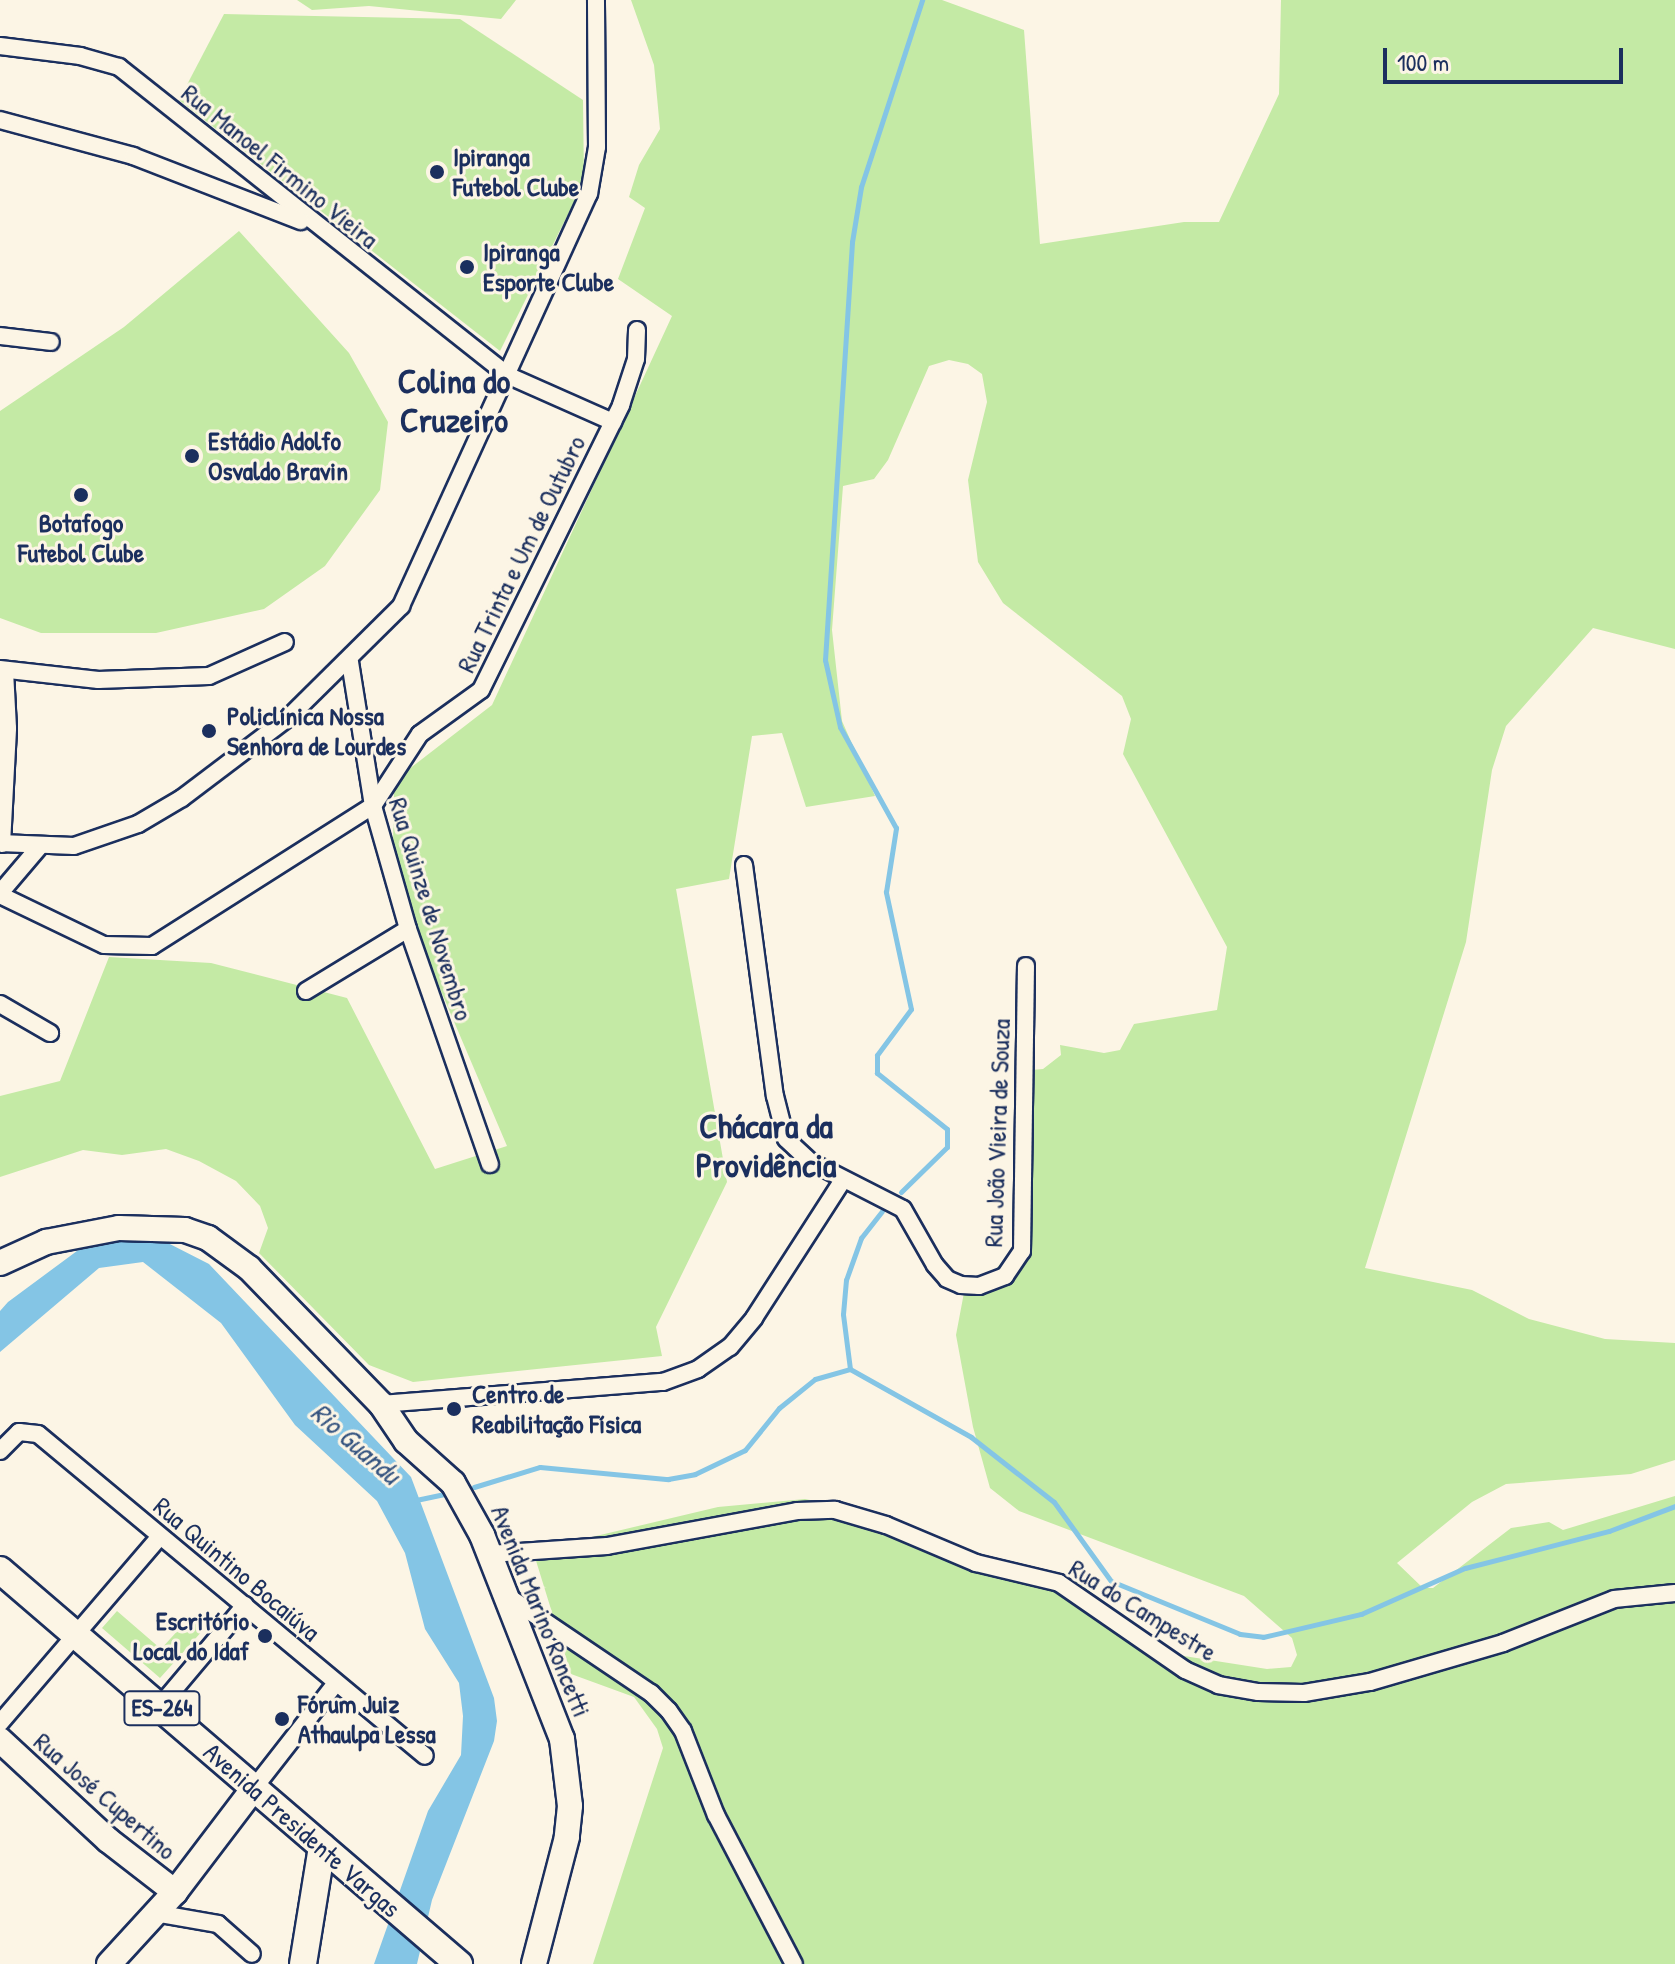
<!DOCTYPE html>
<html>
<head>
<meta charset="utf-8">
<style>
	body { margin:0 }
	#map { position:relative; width:1675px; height:1964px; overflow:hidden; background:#fcf5e5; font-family:"Patrick Hand",sans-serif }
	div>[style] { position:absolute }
	.green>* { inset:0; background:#c4eaa5 }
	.water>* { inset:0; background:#84c5e5 }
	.stream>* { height:5px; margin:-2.5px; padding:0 2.5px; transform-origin:2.5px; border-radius:2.5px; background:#84c5e5 }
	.roads { filter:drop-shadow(2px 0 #1b2f5e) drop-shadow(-2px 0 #1b2f5e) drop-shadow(0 2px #1b2f5e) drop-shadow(0 -2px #1b2f5e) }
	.street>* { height:16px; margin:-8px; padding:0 8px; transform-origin:8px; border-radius:8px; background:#fcf5e5 }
	.secondary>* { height:24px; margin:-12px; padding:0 12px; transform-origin:12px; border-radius:12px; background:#fcf5e5 }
	.primary>* { height:26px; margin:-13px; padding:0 13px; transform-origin:13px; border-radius:13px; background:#fcf5e5 }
	.dots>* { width:22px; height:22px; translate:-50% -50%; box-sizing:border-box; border:4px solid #fcf5e5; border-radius:50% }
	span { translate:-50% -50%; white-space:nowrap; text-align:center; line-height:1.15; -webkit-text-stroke:6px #fcf5e5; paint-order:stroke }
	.shield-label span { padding:2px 6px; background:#fcf5e5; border:2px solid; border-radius:6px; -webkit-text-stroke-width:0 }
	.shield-label { font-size:24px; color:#1b2f5e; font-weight:700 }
	.poi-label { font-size:26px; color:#1b2f5e; font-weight:700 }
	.left { translate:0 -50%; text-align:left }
	.right { translate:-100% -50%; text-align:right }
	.street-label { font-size:26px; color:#1b2f5e }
	.water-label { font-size:28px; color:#355480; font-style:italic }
	.district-label { font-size:34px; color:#1b2f5e; font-weight:700 }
	.scale { position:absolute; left:1383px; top:48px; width:240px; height:36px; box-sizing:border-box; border:4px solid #1b2f5e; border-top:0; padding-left:10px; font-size:24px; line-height:28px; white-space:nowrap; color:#1b2f5e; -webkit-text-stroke:6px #fcf5e5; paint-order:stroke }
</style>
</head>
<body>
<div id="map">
	<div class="green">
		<div style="clip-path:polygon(297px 0,516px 0,501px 19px,369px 6px,312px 10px)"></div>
		<div style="clip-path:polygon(631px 0,942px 0,1024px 30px,1040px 244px,1184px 222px,1219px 222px,1279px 94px,1281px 0,1675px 0,1675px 649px,1593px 628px,1506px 726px,1492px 770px,1466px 942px,1365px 1268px,1472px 1290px,1529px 1319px,1605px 1339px,1675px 1343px,1675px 1460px,1631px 1474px,1506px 1484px,1472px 1502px,1397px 1563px,1423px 1588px,1433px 1588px,1511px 1528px,1549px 1522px,1563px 1530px,1675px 1496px,1675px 1964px,593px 1964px,663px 1748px,657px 1729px,634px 1697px,571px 1674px,533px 1551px,718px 1507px,805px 1499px,856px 1509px,1016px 1571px,1048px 1571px,1080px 1583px,1146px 1639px,1184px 1656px,1267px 1669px,1291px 1667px,1297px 1655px,1292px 1638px,1244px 1596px,1019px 1511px,990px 1488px,973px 1427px,956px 1335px,966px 1282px,995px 1270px,1018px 1244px,1020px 1071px,1043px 1069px,1061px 1055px,1060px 1045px,1104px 1053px,1120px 1050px,1134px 1024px,1217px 1010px,1227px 947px,1123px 754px,1131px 719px,1122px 696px,1003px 603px,978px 562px,968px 480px,987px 402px,982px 374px,968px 364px,949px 360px,929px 366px,888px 460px,874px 479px,843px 486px,832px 630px,842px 721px,875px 796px,806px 807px,782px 733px,752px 736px,729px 879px,676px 889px,727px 1182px,656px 1327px,662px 1356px,413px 1382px,369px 1365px,259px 1253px,268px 1228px,260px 1206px,236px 1181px,199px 1161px,166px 1149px,122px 1155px,83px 1150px,0 1177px,0 1096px,60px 1081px,109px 957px,211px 963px,347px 998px,435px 1169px,507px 1146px,415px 930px,393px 844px,394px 793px,404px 773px,492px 705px,672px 316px,618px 279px,645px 208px,629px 197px,639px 165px,660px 129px,654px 65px)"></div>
		<div style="clip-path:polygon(224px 14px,460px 19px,583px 100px,584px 182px,500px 351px,179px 100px)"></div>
		<div style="clip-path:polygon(239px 231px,349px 353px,388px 422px,380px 490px,325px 566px,264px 609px,156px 633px,41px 633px,0 618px,0 411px,124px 327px)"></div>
		<div style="clip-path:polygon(117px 1611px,161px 1649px,190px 1617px,204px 1629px,160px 1678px,102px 1628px)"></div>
	</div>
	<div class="water">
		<div style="clip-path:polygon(118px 1234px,160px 1239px,209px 1264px,411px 1477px,494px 1698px,497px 1721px,494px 1741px,432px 1900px,417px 1964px,374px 1964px,428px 1811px,461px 1755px,463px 1716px,459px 1683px,425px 1629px,405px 1553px,377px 1501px,295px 1425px,221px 1323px,143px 1262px,99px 1268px,0 1352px,0 1311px,8px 1302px,81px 1248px)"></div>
	</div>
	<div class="stream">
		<div style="left:901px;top:1192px;width:64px;rotate:-44.4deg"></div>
		<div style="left:947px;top:1147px;width:18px;rotate:-90deg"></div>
		<div style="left:947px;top:1129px;width:90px;rotate:-141.3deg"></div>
		<div style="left:877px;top:1073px;width:18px;rotate:-90deg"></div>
		<div style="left:877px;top:1055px;width:57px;rotate:-53.5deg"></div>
		<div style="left:911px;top:1009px;width:120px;rotate:-102.1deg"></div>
		<div style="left:886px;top:892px;width:65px;rotate:-81.1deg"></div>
		<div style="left:896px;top:828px;width:115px;rotate:-119deg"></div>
		<div style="left:840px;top:727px;width:69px;rotate:-102.6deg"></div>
		<div style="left:825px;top:660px;width:419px;rotate:-86.3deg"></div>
		<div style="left:852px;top:242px;width:56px;rotate:-80.7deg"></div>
		<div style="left:861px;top:187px;width:197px;rotate:-71.9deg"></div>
		<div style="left:850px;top:1369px;width:55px;rotate:-97.3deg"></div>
		<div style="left:843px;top:1314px;width:34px;rotate:-85deg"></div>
		<div style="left:846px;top:1280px;width:45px;rotate:-70.3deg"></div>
		<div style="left:861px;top:1238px;width:34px;rotate:-52deg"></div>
		<div style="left:474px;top:1487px;width:69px;rotate:-16.9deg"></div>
		<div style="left:540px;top:1467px;width:129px;rotate:5.4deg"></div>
		<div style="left:668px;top:1479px;width:27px;rotate:-10deg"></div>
		<div style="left:695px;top:1474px;width:55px;rotate:-25.6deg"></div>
		<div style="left:745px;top:1450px;width:54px;rotate:-51deg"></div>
		<div style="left:779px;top:1408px;width:46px;rotate:-38.9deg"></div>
		<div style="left:815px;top:1379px;width:36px;rotate:-16deg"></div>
		<div style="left:850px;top:1369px;width:139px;rotate:29.3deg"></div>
		<div style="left:971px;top:1437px;width:105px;rotate:38.1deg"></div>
		<div style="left:1054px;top:1502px;width:97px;rotate:54.2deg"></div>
		<div style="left:1111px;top:1581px;width:139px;rotate:22.3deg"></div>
		<div style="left:1240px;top:1634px;width:23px;rotate:7deg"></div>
		<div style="left:1263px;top:1637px;width:101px;rotate:-13.2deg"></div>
		<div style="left:1361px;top:1614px;width:114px;rotate:-23.9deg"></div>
		<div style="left:1465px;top:1568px;width:149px;rotate:-14.4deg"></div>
		<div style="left:1609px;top:1531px;width:71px;rotate:-20.7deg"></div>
		<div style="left:416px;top:1500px;width:29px;rotate:-12deg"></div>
	</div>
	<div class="roads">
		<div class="street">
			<div style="left:0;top:46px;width:81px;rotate:7.1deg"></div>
			<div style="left:80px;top:56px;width:41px;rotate:15.8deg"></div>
			<div style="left:119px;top:67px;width:495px;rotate:38.4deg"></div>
			<div style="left:507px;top:375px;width:116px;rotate:23.9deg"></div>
			<div style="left:0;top:120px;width:138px;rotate:15.1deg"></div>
			<div style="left:133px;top:156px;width:180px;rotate:21.2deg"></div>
			<div style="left:0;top:336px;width:51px;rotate:6.7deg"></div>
			<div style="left:350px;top:662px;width:146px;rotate:80.9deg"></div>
			<div style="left:373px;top:806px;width:128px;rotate:74.1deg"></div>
			<div style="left:408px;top:929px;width:249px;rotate:70.8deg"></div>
			<div style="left:0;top:669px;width:99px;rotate:6.4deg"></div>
			<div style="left:98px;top:680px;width:111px;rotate:-2.1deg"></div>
			<div style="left:209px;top:676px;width:83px;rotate:-24.1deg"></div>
			<div style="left:0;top:843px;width:74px;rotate:2.3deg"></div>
			<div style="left:74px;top:846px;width:68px;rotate:-19deg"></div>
			<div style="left:138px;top:824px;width:51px;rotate:-30.6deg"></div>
			<div style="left:182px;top:798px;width:134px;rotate:-37.1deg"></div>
			<div style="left:289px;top:717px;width:158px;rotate:-44.7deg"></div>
			<div style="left:401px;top:606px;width:453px;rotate:-65.5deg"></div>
			<div style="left:589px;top:194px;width:48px;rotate:-80.3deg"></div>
			<div style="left:597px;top:147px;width:147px;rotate:-90.4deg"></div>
			<div style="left:2px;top:844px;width:116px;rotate:-87deg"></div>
			<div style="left:8px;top:728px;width:58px;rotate:-93deg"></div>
			<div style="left:744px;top:865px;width:233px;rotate:82.4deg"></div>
			<div style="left:775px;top:1096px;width:44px;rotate:75.7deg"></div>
			<div style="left:786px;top:1139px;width:34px;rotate:43deg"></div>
			<div style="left:811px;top:1162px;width:103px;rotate:27.1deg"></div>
			<div style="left:903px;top:1209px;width:64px;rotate:60.3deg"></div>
			<div style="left:935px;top:1265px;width:18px;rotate:49deg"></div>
			<div style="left:947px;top:1279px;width:15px;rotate:23deg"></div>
			<div style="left:961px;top:1285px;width:18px;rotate:3deg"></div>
			<div style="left:979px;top:1286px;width:28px;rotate:-21deg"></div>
			<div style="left:1005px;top:1276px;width:30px;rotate:-56deg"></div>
			<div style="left:1022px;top:1251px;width:285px;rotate:-89.2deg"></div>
			<div style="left:0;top:893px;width:62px;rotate:-49.6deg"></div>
			<div style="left:0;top:895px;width:115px;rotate:25.7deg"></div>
			<div style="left:104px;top:945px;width:48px;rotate:1.2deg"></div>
			<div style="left:152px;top:946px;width:262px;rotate:-32.4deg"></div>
			<div style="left:373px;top:806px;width:86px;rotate:-56.9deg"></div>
			<div style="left:420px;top:734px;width:75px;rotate:-35.8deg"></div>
			<div style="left:481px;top:690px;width:318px;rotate:-63.8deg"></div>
			<div style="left:621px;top:405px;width:48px;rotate:-71.9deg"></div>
			<div style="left:636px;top:359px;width:29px;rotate:-88deg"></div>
			<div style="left:306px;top:991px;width:119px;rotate:-31.3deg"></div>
			<div style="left:0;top:1004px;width:58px;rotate:30.1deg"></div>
			<div style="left:381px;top:1404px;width:283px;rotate:-4.5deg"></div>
			<div style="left:663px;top:1382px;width:37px;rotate:-20deg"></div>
			<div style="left:698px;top:1369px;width:39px;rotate:-35deg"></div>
			<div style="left:730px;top:1347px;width:38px;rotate:-50deg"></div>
			<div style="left:754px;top:1318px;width:164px;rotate:-57.2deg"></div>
			<div style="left:0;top:1451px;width:27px;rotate:-45deg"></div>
			<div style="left:19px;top:1432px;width:19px;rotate:6deg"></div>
			<div style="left:38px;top:1434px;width:503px;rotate:39.76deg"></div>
			<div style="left:490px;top:1554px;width:117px;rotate:-3.9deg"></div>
			<div style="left:607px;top:1546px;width:193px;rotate:-10.4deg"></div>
			<div style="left:797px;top:1511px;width:38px;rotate:-2deg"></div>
			<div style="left:835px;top:1510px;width:53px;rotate:16.4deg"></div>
			<div style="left:886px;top:1525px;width:98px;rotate:22.9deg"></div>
			<div style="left:976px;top:1563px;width:85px;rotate:13.5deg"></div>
			<div style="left:1059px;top:1583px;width:153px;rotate:34.6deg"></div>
			<div style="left:1185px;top:1670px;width:36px;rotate:24deg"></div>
			<div style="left:1218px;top:1685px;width:41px;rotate:9.9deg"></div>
			<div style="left:1258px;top:1692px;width:46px;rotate:1.2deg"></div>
			<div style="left:1304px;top:1693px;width:67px;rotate:-9.5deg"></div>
			<div style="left:1370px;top:1682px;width:139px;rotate:-16.3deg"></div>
			<div style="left:1503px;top:1643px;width:119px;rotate:-21.6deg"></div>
			<div style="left:1614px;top:1599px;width:61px;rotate:-5.6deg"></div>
			<div style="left:507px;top:1596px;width:174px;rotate:34deg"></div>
			<div style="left:651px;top:1693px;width:25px;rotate:45deg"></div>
			<div style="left:669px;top:1711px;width:24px;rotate:55deg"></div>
			<div style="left:683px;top:1731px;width:90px;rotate:68.6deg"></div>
			<div style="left:716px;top:1815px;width:168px;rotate:62.4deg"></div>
			<div style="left:160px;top:1706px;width:132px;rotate:-49.9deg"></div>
			<div style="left:0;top:1723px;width:246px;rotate:-49.4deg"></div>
			<div style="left:254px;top:1788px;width:133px;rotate:-52deg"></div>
			<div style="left:155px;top:1913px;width:64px;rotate:9.9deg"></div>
			<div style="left:218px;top:1924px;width:45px;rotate:41.4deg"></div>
		</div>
		<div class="secondary">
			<div style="left:0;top:1263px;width:51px;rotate:-24.5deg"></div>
			<div style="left:46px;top:1242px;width:74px;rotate:-10.9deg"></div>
			<div style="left:119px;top:1228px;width:66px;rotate:1.7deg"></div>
			<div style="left:185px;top:1230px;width:24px;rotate:19deg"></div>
			<div style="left:208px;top:1238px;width:51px;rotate:36.2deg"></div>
			<div style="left:249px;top:1268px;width:190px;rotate:45.9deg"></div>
			<div style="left:381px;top:1404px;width:45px;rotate:56deg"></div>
			<div style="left:406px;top:1441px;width:63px;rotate:41.8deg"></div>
			<div style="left:453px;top:1483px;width:60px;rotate:60.9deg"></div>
			<div style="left:482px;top:1535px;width:219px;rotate:68.6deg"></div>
			<div style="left:562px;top:1739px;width:67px;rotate:83.2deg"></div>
			<div style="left:570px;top:1806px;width:31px;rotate:96deg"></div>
			<div style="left:567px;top:1837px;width:131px;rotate:104.6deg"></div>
			<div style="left:0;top:1740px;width:147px;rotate:42.8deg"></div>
			<div style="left:108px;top:1840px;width:85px;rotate:37.8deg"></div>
			<div style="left:109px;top:1964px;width:98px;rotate:-47.5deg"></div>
			<div style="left:175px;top:1892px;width:131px;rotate:-52.8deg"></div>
		</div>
		<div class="primary">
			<div style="left:0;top:1570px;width:605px;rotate:40.64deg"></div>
			<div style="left:303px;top:1964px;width:119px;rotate:-80.8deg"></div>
		</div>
	</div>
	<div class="dots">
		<div style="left:437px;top:172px;background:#1b2f5e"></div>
		<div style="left:467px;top:267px;background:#1b2f5e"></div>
		<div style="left:192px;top:456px;background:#1b2f5e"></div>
		<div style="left:81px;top:495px;background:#1b2f5e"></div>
		<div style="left:209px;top:731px;background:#1b2f5e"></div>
		<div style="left:454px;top:1409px;background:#1b2f5e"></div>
		<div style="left:265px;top:1636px;background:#1b2f5e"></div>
		<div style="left:282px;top:1719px;background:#1b2f5e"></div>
	</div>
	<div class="shield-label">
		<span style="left:162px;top:1708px">ES-264</span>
	</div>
	<div class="poi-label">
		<span class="left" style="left:453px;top:172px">Ipiranga<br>Futebol Clube</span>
		<span class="left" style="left:483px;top:267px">Ipiranga<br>Esporte Clube</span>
		<span class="left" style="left:208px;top:456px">Estádio Adolfo<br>Osvaldo Bravin</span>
		<span style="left:81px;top:538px">Botafogo<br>Futebol Clube</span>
		<span class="left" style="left:227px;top:731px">Policlínica Nossa<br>Senhora de Lourdes</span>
		<span class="left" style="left:472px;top:1409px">Centro de<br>Reabilitação Física</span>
		<span class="right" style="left:249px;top:1636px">Escritório<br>Local do Idaf</span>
		<span class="left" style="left:298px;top:1719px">Fórum Juiz<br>Athaulpa Lessa</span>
	</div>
	<div class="street-label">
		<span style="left:280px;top:166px;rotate:39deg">Rua Manoel Firmino Vieira</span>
		<span style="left:521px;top:554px;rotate:-64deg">Rua Trinta e Um de Outubro</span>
		<span style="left:431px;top:909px;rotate:73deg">Rua Quinze de Novembro</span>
		<span style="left:997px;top:1133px;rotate:-88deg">Rua João Vieira de Souza</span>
		<span style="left:237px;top:1569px;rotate:40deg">Rua Quintino Bocaiúva</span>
		<span style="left:1143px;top:1610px;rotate:32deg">Rua do Campestre</span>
		<span style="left:541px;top:1611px;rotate:68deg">Avenida Marino Roncetti</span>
		<span style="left:105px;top:1796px;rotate:41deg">Rua José Cupertino</span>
		<span style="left:302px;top:1830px;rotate:41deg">Avenida Presidente Vargas</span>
	</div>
	<div class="water-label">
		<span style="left:356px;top:1443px;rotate:41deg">Rio Guandu</span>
	</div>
	<div class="district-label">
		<span style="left:454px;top:401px">Colina do<br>Cruzeiro</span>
		<span style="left:766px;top:1146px">Chácara da<br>Providência</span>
	</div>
	<div class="scale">100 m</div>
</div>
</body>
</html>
